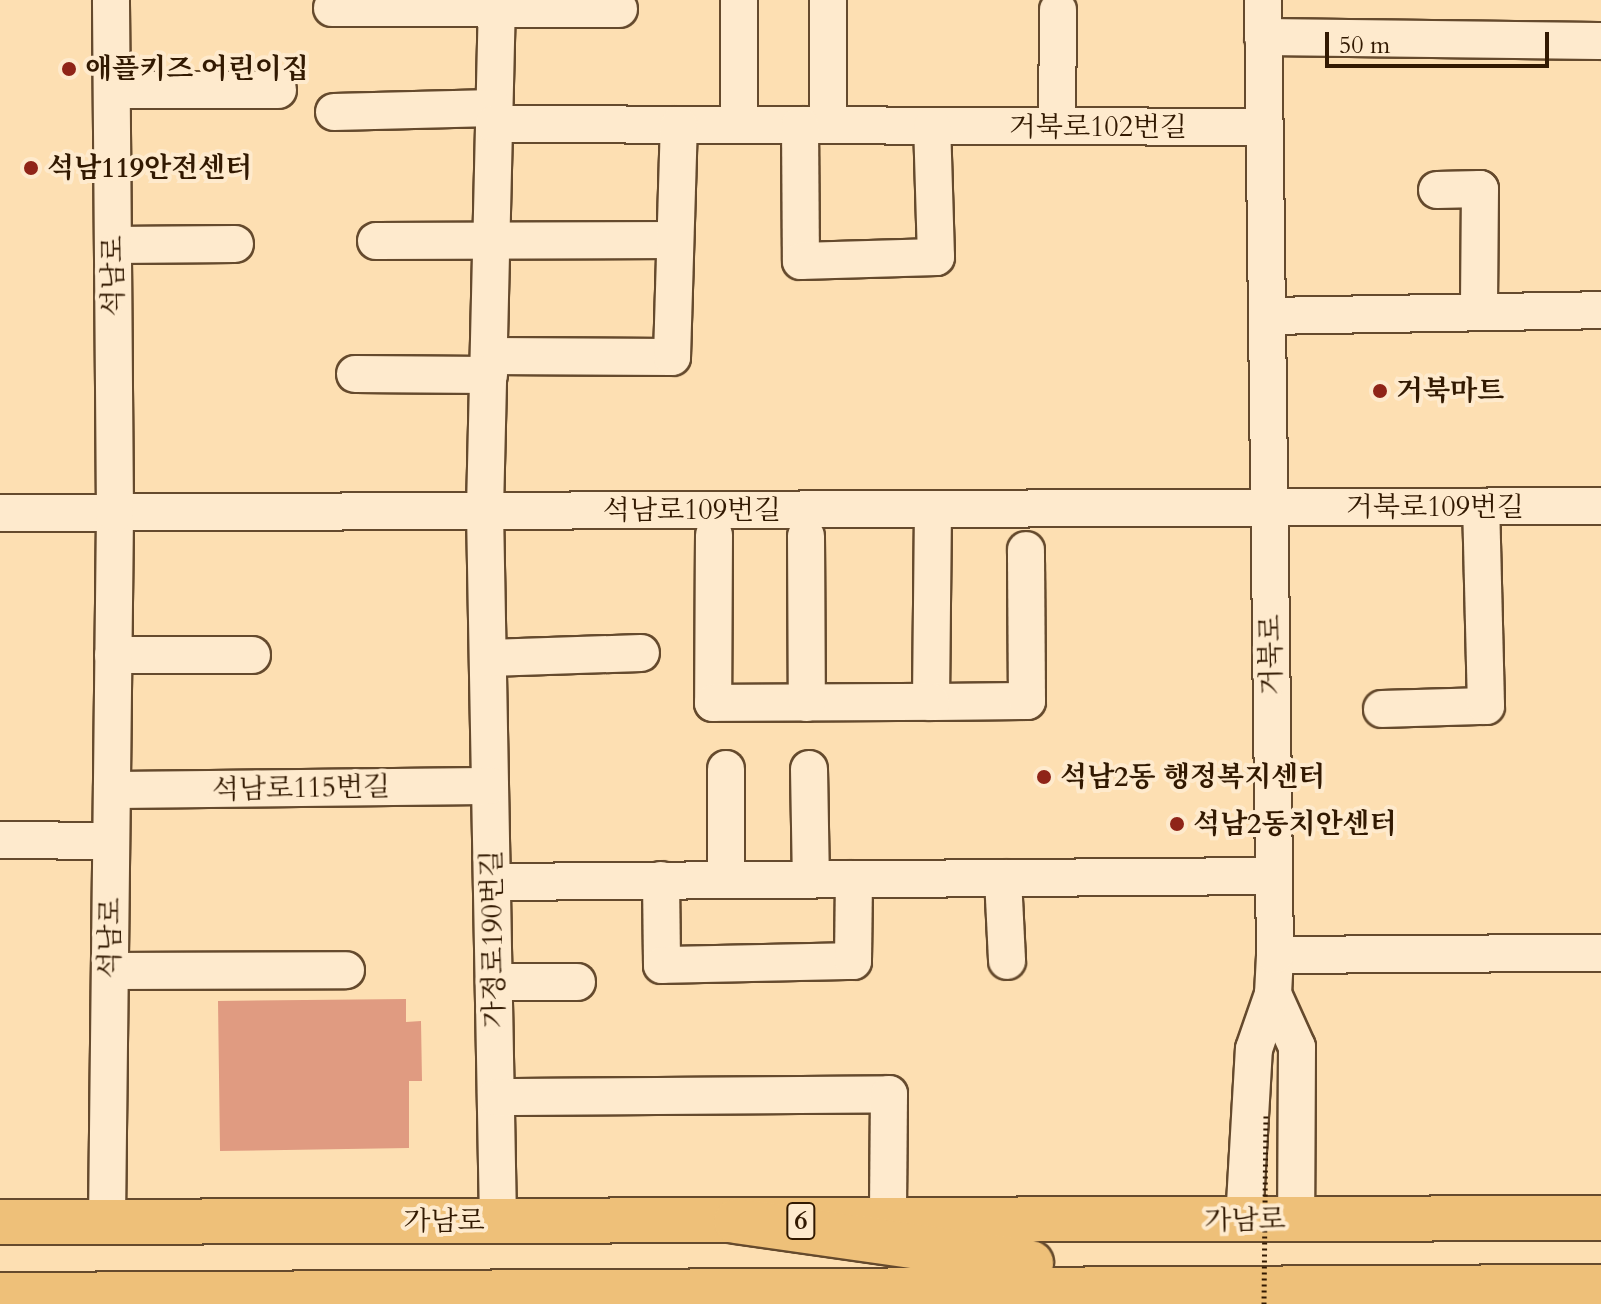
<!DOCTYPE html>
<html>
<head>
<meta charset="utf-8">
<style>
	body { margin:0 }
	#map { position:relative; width:1601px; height:1304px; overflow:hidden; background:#fddfb2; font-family:Cardo,"Noto Serif KR",serif }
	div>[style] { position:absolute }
	.building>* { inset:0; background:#e09b81 }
	.roads { filter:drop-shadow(2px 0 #654a2d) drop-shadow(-2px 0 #654a2d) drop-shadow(0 2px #654a2d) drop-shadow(0 -2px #654a2d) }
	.minor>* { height:36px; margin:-18px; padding:0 18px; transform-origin:18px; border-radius:18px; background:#feeacd }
	.major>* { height:44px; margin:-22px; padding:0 22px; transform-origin:22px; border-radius:22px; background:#eec079 }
	.highway>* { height:44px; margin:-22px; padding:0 22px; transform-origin:22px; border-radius:22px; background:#eec079 }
	.path-bridge>* { height:5px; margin-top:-2.5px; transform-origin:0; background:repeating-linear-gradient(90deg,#321901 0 2px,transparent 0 6px) }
	.dots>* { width:22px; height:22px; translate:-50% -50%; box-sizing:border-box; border:4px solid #feeacd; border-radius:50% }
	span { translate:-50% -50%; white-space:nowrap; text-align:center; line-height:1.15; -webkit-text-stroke:8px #feeacd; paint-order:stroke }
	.shield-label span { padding:2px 6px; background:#feeacd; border:2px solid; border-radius:6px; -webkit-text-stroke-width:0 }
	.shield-label { font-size:26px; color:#321901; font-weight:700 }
	.poi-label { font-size:28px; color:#321901; font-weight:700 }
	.left { translate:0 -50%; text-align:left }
	.street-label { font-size:28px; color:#321901 }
	.scale { position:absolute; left:1325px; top:32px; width:224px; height:36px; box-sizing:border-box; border:4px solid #321901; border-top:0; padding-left:10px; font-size:24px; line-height:28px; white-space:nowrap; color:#321901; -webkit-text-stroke:6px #feeacd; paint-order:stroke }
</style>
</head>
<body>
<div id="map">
	<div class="building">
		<div style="clip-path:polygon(406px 999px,406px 1022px,421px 1021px,422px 1081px,409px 1081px,409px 1148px,220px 1151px,218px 1001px)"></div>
	</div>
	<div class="roads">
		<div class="minor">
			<div style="left:497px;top:0;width:511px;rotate:91.35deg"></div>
			<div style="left:485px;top:511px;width:710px;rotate:88.95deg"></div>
			<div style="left:828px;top:0;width:125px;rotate:90deg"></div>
			<div style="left:332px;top:8px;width:287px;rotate:0.2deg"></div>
			<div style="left:1263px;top:37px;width:338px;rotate:0.7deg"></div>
			<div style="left:112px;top:90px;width:166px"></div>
			<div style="left:334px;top:112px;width:160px;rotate:-1.4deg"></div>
			<div style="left:494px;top:124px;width:770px;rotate:0.22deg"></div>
			<div style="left:739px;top:125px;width:125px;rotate:-90deg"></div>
			<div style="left:800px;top:125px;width:136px;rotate:89.6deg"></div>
			<div style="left:801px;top:261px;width:135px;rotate:-1.7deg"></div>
			<div style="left:936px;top:257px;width:131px;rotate:-91.7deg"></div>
			<div style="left:1057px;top:126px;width:116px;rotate:-89.5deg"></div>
			<div style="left:1437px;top:190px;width:43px;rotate:-1.3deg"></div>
			<div style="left:1480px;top:189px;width:123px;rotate:90.5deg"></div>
			<div style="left:376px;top:241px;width:299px;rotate:-0.2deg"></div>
			<div style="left:113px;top:245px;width:122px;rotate:-0.5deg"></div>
			<div style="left:1267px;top:316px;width:334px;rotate:-1deg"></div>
			<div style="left:489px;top:356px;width:183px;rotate:0.3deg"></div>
			<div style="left:672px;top:357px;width:232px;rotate:-88.3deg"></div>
			<div style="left:355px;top:374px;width:134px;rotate:0.4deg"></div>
			<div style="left:933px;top:509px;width:193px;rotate:90.6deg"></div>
			<div style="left:931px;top:702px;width:96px;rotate:-0.6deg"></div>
			<div style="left:1027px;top:701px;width:151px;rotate:-90.4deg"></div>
			<div style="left:0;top:513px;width:1601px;rotate:-0.25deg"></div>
			<div style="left:714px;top:535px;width:168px;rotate:90.3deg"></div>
			<div style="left:713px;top:703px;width:218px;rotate:-0.3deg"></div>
			<div style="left:806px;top:536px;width:167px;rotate:89.7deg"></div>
			<div style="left:113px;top:655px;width:139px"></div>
			<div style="left:489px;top:658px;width:152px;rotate:-1.9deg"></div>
			<div style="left:1382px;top:709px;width:104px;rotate:-1.7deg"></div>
			<div style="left:1486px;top:706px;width:199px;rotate:-91.4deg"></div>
			<div style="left:809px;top:769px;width:110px;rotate:89deg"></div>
			<div style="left:112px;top:790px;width:378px;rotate:-0.6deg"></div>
			<div style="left:0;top:840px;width:111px;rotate:0.5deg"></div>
			<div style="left:1003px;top:878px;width:83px;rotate:87.2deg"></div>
			<div style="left:661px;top:880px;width:85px;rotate:89.3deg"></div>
			<div style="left:662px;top:965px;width:191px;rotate:-1.2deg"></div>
			<div style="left:853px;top:961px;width:82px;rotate:-89.3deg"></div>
			<div style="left:726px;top:880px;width:111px;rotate:-90deg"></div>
			<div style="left:492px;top:882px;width:782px;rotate:-0.44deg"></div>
			<div style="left:1275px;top:955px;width:326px;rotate:-0.4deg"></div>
			<div style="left:110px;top:971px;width:236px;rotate:-0.2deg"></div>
			<div style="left:494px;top:982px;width:83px"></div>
			<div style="left:1273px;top:994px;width:58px;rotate:65.6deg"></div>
			<div style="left:1297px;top:1047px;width:173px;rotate:90.3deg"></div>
			<div style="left:496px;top:1097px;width:393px;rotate:-0.4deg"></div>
			<div style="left:889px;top:1094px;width:127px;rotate:90.5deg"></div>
			<div style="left:107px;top:1220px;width:707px;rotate:-89.35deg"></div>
			<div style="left:115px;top:513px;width:513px;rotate:-90.45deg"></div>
			<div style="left:1244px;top:1221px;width:172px;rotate:-86.7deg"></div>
			<div style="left:1254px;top:1049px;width:58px;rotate:-70.9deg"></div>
			<div style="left:1273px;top:994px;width:39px;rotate:-87deg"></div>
			<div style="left:1275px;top:955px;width:955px;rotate:-90.72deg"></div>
		</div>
		<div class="major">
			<div style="left:0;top:1222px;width:1601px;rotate:-0.14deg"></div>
		</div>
		<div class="highway">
			<div style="left:736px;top:1221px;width:298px;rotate:8.1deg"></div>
			<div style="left:0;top:1295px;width:1601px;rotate:-0.29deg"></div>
		</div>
	</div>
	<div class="path-bridge">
		<div style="left:1264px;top:1304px;width:188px;rotate:-89.4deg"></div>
	</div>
	<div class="dots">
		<div style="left:69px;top:69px;background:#8f2418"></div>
		<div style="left:31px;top:168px;background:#8f2418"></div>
		<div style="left:1380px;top:391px;background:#8f2418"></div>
		<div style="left:1044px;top:777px;background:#8f2418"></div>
		<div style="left:1177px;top:824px;background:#8f2418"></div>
	</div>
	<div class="shield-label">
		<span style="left:801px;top:1221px">6</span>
	</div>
	<div class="poi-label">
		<span class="left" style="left:85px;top:69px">애플키즈 어린이집</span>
		<span class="left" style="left:47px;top:168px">석남119안전센터</span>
		<span class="left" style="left:1396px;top:391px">거북마트</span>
		<span class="left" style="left:1060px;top:777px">석남2동 행정복지센터</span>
		<span class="left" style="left:1193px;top:824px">석남2동치안센터</span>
	</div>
	<div class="street-label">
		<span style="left:1098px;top:127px">거북로102번길</span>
		<span style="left:113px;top:276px;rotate:-90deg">석남로</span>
		<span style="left:1435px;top:507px">거북로109번길</span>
		<span style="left:692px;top:510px">석남로109번길</span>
		<span style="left:1271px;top:655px;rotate:-91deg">거북로</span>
		<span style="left:301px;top:788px;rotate:-1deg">석남로115번길</span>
		<span style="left:110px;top:938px;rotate:-89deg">석남로</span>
		<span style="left:493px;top:939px;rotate:-91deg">가정로190번길</span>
		<span style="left:1245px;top:1220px;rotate:-1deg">가남로</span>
		<span style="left:444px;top:1221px">가남로</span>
	</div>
	<div class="scale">50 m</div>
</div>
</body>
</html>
